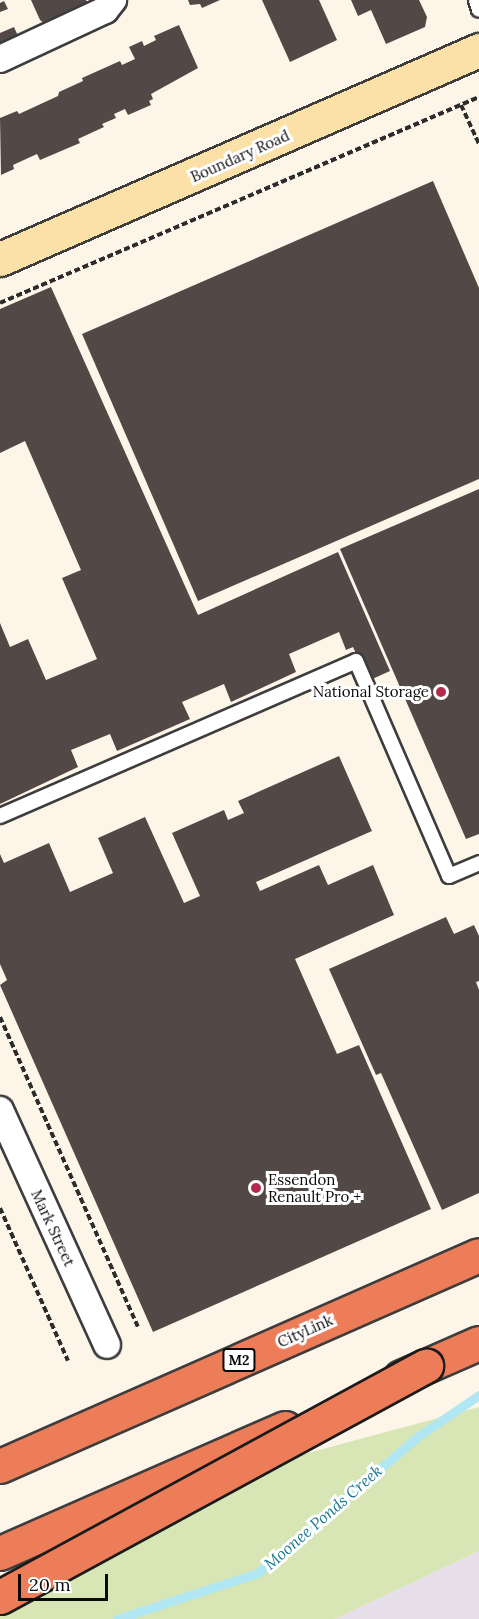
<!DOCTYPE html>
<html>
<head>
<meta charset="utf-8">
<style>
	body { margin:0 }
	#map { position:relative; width:479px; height:1619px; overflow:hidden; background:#fef5e9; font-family:Lora,serif }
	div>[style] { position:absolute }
	.industrial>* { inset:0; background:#e6dee9 }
	.green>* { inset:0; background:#d8e5b5 }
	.stream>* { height:9px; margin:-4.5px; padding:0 4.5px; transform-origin:4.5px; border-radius:4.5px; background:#b0e7f2 }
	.building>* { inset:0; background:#524947 }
	.path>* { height:4px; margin-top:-2px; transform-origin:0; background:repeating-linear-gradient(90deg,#2c2c2c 0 6px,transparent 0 9px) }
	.roads { filter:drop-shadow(2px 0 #3d3d3d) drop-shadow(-2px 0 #3d3d3d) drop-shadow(0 2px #3d3d3d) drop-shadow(0 -2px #3d3d3d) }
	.service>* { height:14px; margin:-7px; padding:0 7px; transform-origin:7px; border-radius:7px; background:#fff }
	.minor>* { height:26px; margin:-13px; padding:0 13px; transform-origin:13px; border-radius:13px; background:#fff }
	.secondary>* { height:33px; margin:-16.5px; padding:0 16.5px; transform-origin:16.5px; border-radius:16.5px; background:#fbe0a7 }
	.motorway>* { height:33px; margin:-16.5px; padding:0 16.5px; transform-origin:16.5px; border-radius:16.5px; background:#ec7d58 }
	.bridges { filter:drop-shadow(2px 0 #1b1b1b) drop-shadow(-2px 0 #1b1b1b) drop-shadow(0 2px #1b1b1b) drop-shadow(0 -2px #1b1b1b) }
	.motorway-bridge>* { height:33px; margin:-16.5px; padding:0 16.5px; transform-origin:16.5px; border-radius:16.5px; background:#ec7d58 }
	.dots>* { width:16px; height:16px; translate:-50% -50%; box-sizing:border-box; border:3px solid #fff; border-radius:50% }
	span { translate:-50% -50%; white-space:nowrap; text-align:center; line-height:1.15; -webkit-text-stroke:6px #fff; paint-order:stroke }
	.shield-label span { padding:2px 4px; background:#fff; border:2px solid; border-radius:4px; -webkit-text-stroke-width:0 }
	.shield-label { font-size:14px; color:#0a0a0a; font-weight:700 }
	.street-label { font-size:15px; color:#0a0a0a }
	.poi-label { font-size:15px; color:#0a0a0a }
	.right { translate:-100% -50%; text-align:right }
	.left { translate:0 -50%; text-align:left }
	.water-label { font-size:16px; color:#1c7994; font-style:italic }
	.scale { position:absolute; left:18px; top:1574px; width:90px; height:27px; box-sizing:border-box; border:3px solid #0a0a0a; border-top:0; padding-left:8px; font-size:18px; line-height:21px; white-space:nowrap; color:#0a0a0a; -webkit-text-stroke:4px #fff; paint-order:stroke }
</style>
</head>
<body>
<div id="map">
	<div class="industrial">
		<div style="clip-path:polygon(479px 1551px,479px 1619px,335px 1619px)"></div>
	</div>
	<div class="green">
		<div style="clip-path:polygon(479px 1407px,479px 1551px,335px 1619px,0 1619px,0 1588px,282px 1460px)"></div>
	</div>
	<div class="stream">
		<div style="left:117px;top:1619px;width:148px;rotate:-18.1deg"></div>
		<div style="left:258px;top:1573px;width:209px;rotate:-40.5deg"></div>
		<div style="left:417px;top:1437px;width:75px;rotate:-34.1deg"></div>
	</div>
	<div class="building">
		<div style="clip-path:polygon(31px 0,86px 0,88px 4px,48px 26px,40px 20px)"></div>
		<div style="clip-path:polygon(188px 0,220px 0,202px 8px,200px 4px,190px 5px)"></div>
		<div style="clip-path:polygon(262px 0,319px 0,337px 40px,290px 62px)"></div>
		<div style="clip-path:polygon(351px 0,419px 0,427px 17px,425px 27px,386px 44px,371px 10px,358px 16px)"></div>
		<div style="clip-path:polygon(4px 1px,8px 9px,0 12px,0 3px)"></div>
		<div style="clip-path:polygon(179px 25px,198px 68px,151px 94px,153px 99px,149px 101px,151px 105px,128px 115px,125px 109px,114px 114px,116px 118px,102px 124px,104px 127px,78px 139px,80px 143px,40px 160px,37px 154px,13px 165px,14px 169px,1px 175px,0 118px,17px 111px,19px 114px,58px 96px,59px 92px,83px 81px,82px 78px,120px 61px,122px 65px,135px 59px,129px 47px,142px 41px,144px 46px,156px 40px,154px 36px)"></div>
		<div style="clip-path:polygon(14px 27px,18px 36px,0 43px,0 33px)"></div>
		<div style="clip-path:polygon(433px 181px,479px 288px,479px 479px,198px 601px,82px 334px)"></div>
		<div style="clip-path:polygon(51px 287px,198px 615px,338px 552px,390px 671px,368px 681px,353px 647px,346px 650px,339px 632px,289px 654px,296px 672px,231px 702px,224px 684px,182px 702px,190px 719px,117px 751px,110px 734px,71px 750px,78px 767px,0 804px,0 623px,10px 647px,28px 639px,46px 680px,97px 659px,62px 578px,81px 570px,25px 441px,0 453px,0 309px)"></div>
		<div style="clip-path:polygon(479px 489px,479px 834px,466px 839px,340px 549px)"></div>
		<div style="clip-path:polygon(339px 756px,372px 831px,256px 882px,260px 891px,319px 865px,328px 885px,373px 865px,394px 915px,295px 959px,337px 1054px,359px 1045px,431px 1209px,153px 1332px,0 985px,7px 980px,0 964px,0 854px,4px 863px,49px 843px,70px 892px,113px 873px,98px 838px,145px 817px,184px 903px,200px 896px,172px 833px,224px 810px,228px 820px,244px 813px,238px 801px)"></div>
		<div style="clip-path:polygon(446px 917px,454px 934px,474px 925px,479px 936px,479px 981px,476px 982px,479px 990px,479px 1193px,442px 1210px,381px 1073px,376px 1075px,329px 969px)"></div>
	</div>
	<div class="path">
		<div style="left:461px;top:105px;width:43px;rotate:65.2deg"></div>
		<div style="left:0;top:303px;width:521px;rotate:-23.27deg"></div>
		<div style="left:0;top:1017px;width:339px;rotate:66deg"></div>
		<div style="left:0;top:1208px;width:167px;rotate:66deg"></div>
	</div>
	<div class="roads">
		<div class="service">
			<div style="left:476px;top:0;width:10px;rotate:73deg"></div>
			<div style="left:0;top:816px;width:388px;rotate:-23.5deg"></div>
			<div style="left:356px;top:661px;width:234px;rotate:66.6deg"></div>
			<div style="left:449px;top:876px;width:33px;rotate:-23deg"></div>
		</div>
		<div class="minor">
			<div style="left:0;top:59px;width:116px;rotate:-25deg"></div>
			<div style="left:105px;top:10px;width:13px;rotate:-51deg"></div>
			<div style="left:0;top:1110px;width:258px;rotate:65.5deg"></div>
		</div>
		<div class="secondary">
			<div style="left:0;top:259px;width:523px;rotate:-23.57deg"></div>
		</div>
		<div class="motorway">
			<div style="left:401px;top:1377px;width:85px;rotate:-23.6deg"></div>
			<div style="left:0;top:1466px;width:523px;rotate:-23.77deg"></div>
			<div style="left:0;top:1553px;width:311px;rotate:-23.7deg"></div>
		</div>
	</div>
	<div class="bridges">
		<div class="motorway-bridge">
			<div style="left:0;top:1597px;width:485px;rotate:-28.5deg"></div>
		</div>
	</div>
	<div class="dots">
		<div style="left:441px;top:692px;background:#b22b4e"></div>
		<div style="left:256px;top:1188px;background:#b22b4e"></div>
	</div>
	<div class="shield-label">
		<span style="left:239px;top:1360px">M2</span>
	</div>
	<div class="street-label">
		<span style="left:240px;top:156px;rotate:-24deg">Boundary Road</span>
		<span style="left:53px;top:1228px;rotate:65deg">Mark Street</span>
		<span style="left:305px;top:1331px;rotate:-24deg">CityLink</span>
	</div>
	<div class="poi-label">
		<span class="right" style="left:429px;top:692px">National Storage</span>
		<span class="left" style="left:268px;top:1188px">Essendon<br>Renault Pro +</span>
	</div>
	<div class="water-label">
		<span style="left:323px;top:1517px;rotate:-41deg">Moonee Ponds Creek</span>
	</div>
	<div class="scale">20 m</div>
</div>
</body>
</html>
